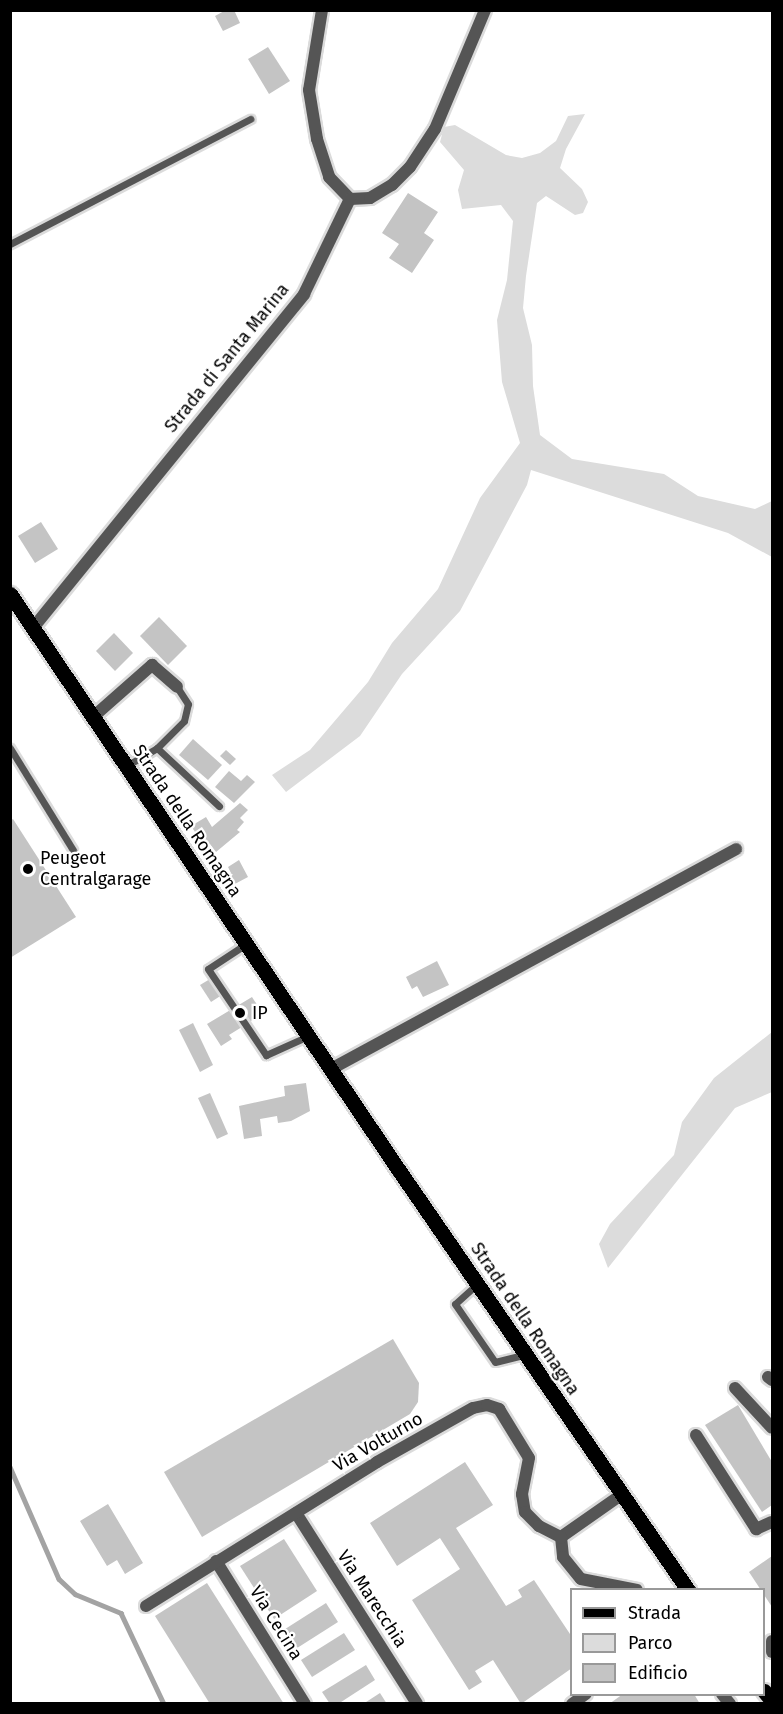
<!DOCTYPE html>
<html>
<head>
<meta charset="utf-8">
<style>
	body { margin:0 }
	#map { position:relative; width:783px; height:1714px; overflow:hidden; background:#fff; font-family:"Fira Sans",sans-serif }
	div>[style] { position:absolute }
	.green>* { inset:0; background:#dcdcdc }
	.stream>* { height:4.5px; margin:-2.25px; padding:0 2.25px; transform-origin:2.25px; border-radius:2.25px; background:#a3a3a3 }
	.building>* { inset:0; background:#c4c4c4 }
	.roads { filter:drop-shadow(2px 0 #dbdbdb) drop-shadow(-2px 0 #dbdbdb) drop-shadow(0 2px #dbdbdb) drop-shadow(0 -2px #dbdbdb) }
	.lane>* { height:7px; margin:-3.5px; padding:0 3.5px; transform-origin:3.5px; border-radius:3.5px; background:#555 }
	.street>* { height:12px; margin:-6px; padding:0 6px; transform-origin:6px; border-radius:6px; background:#555 }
	.primary>* { height:15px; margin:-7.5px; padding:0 7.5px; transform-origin:7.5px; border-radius:7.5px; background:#000 }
	.dots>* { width:16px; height:16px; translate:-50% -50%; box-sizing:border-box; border:3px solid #fff; border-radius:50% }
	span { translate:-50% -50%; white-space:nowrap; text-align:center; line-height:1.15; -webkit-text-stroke:4.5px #fff; paint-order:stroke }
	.street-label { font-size:18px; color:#000 }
	.poi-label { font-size:18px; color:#000 }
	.left { translate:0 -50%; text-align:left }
	.frame { position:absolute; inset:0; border:12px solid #000; pointer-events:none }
	.legend { position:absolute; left:570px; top:1588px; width:195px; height:108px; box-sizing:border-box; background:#fff; border:2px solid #999; margin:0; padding:8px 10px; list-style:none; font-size:18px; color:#000 }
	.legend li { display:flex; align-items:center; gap:12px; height:30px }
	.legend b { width:30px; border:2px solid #999 }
</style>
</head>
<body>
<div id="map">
	<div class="green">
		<div style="clip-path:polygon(585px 114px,566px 149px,560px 168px,582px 189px,588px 202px,583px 213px,575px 215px,546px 196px,537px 203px,526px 276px,523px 308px,532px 345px,533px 386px,540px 435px,572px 459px,664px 474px,698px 496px,755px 509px,772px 501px,772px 557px,728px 533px,531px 470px,527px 485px,460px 611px,402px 674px,360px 736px,286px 792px,272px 775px,310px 750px,368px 682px,392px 643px,438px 589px,480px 498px,520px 443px,502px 382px,497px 320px,507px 280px,513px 221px,501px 205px,462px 209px,458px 190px,464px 170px,440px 142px,444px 127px,455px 125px,506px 155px,522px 158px,540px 153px,556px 141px,568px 116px)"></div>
		<div style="clip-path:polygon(772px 1032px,772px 1092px,735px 1108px,608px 1268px,599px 1244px,610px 1224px,674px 1155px,682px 1122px,714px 1078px)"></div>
	</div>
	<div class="stream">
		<div style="left:10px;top:1467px;width:122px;rotate:66.4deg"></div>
		<div style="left:59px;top:1579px;width:22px;rotate:43deg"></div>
		<div style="left:75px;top:1594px;width:50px;rotate:22.4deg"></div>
		<div style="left:121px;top:1613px;width:101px;rotate:64.7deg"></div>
	</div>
	<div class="building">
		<div style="clip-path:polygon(226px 10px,234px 10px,240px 23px,223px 31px,215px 16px)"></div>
		<div style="clip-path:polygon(268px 47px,290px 81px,269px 94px,248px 59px)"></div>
		<div style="clip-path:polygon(408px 193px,438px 212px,424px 233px,434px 240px,412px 273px,389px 258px,399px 244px,382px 233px)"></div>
		<div style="clip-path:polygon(41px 522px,58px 549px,35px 563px,18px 536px)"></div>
		<div style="clip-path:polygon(159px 617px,187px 646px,168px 665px,140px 636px)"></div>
		<div style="clip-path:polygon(114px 633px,133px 653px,115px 671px,96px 651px)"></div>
		<div style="clip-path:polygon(193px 739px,222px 765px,208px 780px,179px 755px)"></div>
		<div style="clip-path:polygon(226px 750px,236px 759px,230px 765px,220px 756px)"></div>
		<div style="clip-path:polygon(229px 771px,241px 781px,247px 775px,255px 782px,234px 803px,215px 787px)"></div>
		<div style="clip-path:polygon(240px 803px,248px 810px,240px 818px,244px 822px,237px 830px,240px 832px,216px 852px,210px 844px,205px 847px,191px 826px,206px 817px,212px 827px)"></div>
		<div style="clip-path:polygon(13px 819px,76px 917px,10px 958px,10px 821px)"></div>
		<div style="clip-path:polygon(239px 860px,248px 877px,231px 886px,225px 876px,231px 873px,228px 867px)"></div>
		<div style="clip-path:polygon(437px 961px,449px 985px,423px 997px,417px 986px,412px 989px,406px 977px)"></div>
		<div style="clip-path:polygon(215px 976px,225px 993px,211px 1002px,200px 985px)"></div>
		<div style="clip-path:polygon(252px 997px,263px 1014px,229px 1035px,232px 1039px,221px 1046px,207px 1024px)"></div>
		<div style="clip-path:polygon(193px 1023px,213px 1065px,200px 1072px,179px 1030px)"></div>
		<div style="clip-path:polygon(306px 1083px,310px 1111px,291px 1121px,278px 1123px,277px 1116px,260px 1119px,262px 1136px,244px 1139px,239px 1106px,285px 1096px,284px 1086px)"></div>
		<div style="clip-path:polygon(210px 1093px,228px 1134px,217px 1139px,198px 1098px)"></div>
		<div style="clip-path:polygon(393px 1339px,419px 1383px,418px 1402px,410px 1414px,202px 1537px,164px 1472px)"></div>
		<div style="clip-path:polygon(738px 1405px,772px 1462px,772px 1505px,762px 1512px,705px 1425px)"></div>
		<div style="clip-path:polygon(465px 1462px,493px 1505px,456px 1528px,506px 1606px,522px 1597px,518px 1590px,534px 1580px,572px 1637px,572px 1668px,521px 1704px,493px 1660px,475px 1671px,482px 1682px,469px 1690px,412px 1600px,460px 1569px,440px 1538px,397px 1566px,370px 1523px)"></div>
		<div style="clip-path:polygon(108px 1504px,143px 1563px,125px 1574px,117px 1560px,107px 1566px,80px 1521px)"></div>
		<div style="clip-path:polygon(284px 1539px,317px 1591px,274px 1619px,240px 1566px)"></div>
		<div style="clip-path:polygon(772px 1556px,772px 1607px,749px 1572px)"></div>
		<div style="clip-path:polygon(207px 1583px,284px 1704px,210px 1704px,155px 1616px)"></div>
		<div style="clip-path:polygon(326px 1603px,338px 1622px,294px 1650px,282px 1631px)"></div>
		<div style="clip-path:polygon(344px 1633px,355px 1650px,312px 1677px,301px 1660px)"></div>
		<div style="clip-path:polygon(366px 1665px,375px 1680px,338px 1704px,330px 1704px,322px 1692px)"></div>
		<div style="clip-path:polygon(380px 1693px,387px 1704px,363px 1704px)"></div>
		<div style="clip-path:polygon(623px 1694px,694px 1694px,700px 1704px,609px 1704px)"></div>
	</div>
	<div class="roads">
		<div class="lane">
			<div style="left:10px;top:244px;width:271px;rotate:-27.5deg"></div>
			<div style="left:10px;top:748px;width:120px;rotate:58.3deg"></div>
			<div style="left:157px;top:748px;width:85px;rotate:43.1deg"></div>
			<div style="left:126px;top:766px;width:36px;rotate:-30deg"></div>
			<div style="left:157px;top:748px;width:38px;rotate:-45deg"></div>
			<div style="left:184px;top:721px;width:17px;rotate:-77deg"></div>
			<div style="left:188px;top:704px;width:20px;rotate:-123deg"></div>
			<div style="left:246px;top:944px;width:45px;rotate:146.7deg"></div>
			<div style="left:208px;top:969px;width:104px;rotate:56deg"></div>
			<div style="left:266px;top:1055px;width:46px;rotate:-24.3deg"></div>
			<div style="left:476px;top:1285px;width:28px;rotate:138deg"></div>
			<div style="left:455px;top:1304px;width:70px;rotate:55.4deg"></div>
			<div style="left:495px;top:1362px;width:32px;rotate:-14deg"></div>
		</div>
		<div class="street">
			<div style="left:322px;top:10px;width:81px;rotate:99.2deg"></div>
			<div style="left:309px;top:90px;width:50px;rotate:80.7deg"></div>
			<div style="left:317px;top:139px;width:40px;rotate:72deg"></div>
			<div style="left:329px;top:177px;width:30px;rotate:46deg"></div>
			<div style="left:350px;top:199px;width:20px;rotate:-3deg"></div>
			<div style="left:370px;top:198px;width:26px;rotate:-31deg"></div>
			<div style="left:392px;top:185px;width:25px;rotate:-45deg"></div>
			<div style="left:410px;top:167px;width:45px;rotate:-56.7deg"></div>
			<div style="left:435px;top:129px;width:129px;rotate:-67.2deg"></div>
			<div style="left:33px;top:628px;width:430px;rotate:-50.9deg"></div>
			<div style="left:304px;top:294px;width:106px;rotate:-64.2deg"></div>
			<div style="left:93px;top:717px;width:79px;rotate:-41.4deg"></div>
			<div style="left:152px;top:665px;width:33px;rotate:41deg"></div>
			<div style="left:331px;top:1069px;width:461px;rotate:-28.5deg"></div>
			<div style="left:768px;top:1377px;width:5px;rotate:37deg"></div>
			<div style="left:735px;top:1388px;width:54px;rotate:47.2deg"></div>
			<div style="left:696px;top:1435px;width:112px;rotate:57.4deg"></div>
			<div style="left:756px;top:1529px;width:17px;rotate:-24deg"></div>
			<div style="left:296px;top:1513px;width:226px;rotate:57.6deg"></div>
			<div style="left:561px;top:1537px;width:20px;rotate:84deg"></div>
			<div style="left:563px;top:1557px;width:28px;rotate:51deg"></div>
			<div style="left:581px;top:1579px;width:57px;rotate:11.1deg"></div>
			<div style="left:561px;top:1537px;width:73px;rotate:-35deg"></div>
			<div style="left:216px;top:1561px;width:168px;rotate:58.1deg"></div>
			<div style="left:146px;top:1606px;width:272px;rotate:-31.9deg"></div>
			<div style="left:377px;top:1462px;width:110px;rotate:-29.4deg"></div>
			<div style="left:473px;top:1408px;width:14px;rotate:-12deg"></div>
			<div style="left:487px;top:1405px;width:13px;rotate:18deg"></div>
			<div style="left:499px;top:1409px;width:57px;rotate:58.5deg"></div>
			<div style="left:529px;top:1458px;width:37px;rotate:101deg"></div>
			<div style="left:522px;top:1494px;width:18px;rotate:81deg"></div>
			<div style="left:525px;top:1512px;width:20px;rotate:45deg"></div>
			<div style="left:539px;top:1526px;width:25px;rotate:27deg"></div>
			<div style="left:772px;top:1641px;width:11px;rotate:90deg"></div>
			<div style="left:722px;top:1694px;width:13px;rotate:51deg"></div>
			<div style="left:572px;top:1704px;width:17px;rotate:-36deg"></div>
		</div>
		<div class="primary">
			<div style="left:10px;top:594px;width:694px;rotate:55.99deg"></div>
			<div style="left:398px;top:1169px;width:511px;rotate:55.44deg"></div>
			<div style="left:764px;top:1691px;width:13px;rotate:51deg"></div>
		</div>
	</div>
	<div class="dots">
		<div style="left:28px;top:869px;background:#000"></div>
		<div style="left:240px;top:1013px;background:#000"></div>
	</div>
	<div class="street-label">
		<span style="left:227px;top:358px;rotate:-51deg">Strada di Santa Marina</span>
		<span style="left:187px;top:821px;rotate:56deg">Strada della Romagna</span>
		<span style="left:525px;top:1319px;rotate:56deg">Strada della Romagna</span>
		<span style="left:378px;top:1442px;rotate:-30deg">Via Volturno</span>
		<span style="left:372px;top:1599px;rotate:57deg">Via Marecchia</span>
		<span style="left:276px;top:1623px;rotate:58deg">Via Cecina</span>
	</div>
	<div class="poi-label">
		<span class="left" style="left:40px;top:869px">Peugeot<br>Centralgarage</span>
		<span class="left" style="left:252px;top:1013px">IP</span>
	</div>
	<div class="frame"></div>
	<ul class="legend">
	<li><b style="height:8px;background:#000"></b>Strada</li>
	<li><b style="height:16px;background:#dcdcdc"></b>Parco</li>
	<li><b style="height:16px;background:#c4c4c4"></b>Edificio</li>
	</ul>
</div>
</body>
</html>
